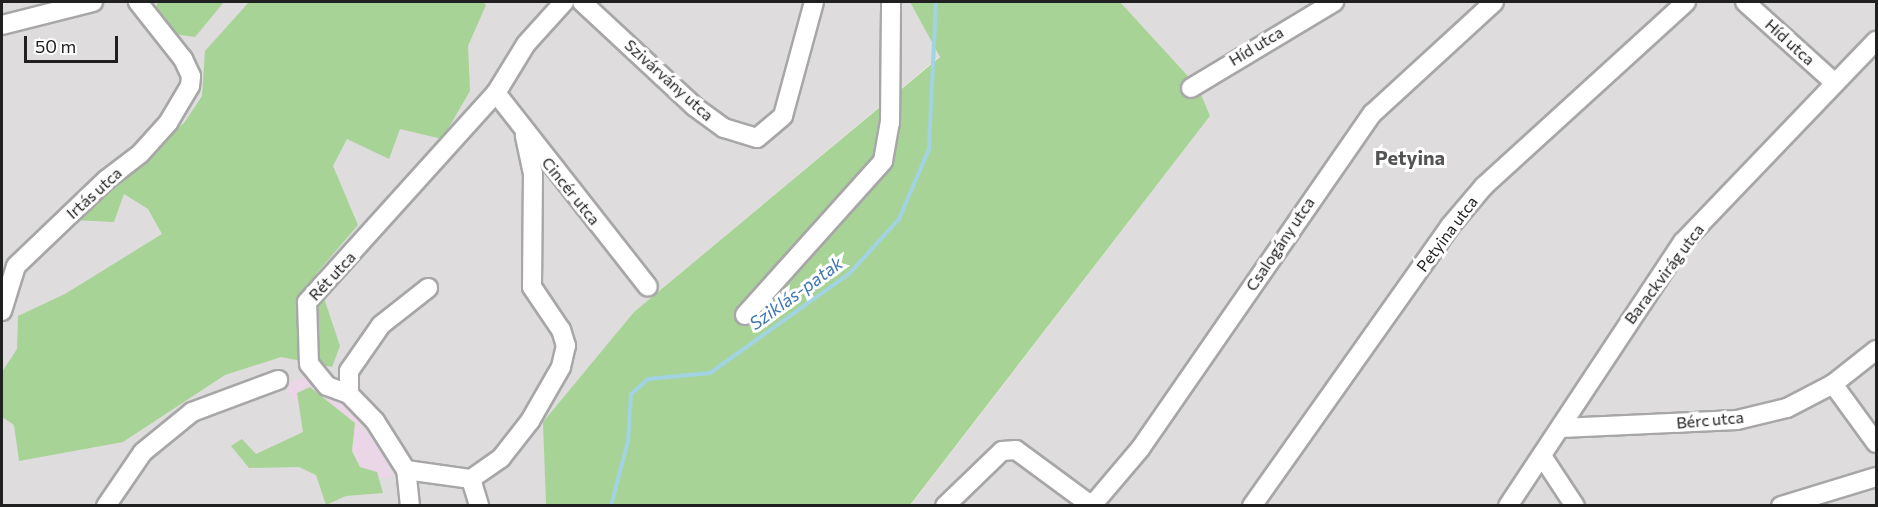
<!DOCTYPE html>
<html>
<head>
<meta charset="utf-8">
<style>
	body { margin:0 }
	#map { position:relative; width:1878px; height:507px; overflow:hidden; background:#f1ede5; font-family:Commissioner,sans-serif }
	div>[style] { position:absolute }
	.residential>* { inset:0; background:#dedcdc }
	.industrial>* { inset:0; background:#ebd6e7 }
	.forest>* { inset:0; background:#a7d496 }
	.stream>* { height:4px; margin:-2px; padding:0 2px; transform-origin:2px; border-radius:2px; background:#a2d3e2 }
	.roads { filter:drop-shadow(2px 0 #a7a7a7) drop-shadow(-2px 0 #a7a7a7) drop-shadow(0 2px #a7a7a7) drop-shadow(0 -2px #a7a7a7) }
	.minor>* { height:18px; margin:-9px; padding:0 9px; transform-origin:9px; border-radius:9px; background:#fff }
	span { translate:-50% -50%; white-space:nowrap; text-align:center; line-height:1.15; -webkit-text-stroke:6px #fff; paint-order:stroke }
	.street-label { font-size:16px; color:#202020 }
	.water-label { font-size:18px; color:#4077b1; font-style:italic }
	.quarter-label { font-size:20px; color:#535353; font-weight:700 }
	.frame { position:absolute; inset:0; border:3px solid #202020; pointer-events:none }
	.scale { position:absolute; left:24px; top:36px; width:94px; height:27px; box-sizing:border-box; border:3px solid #202020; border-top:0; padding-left:8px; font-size:18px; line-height:21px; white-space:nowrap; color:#202020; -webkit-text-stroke:4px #fff; paint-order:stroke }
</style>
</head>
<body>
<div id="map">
	<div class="residential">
		<div style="clip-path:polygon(2px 2px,910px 2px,940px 56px,634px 312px,544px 422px,546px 505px,2px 505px)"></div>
		<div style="clip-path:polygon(1120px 2px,1876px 2px,1876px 505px,910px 506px,1210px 116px,1198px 87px)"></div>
	</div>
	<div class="industrial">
		<div style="clip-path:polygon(312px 374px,342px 398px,383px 455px,392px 476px,345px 487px,284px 385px)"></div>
	</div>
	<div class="forest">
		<div style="clip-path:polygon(158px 2px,224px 2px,195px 37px,174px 34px,155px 10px)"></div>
		<div style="clip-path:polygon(249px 2px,483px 2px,486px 5px,468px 46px,470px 91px,442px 139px,400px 129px,389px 159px,347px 139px,333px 166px,358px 225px,316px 274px,340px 346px,332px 367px,281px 357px,225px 375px,123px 442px,19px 461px,14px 425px,2px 417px,2px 372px,17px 349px,18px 316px,65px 294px,162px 234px,148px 209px,124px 194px,114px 222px,73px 220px,127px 167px,184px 123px,202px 96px,205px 51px)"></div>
		<div style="clip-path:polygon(910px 2px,1120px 2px,1198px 87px,1210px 116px,910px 505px,546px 505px,543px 422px,634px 312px,940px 57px)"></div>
		<div style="clip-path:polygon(310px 387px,355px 423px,352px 451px,360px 467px,377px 472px,383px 493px,346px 496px,326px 505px,316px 475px,299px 467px,249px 468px,231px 446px,242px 439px,256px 454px,303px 432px,297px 393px)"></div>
	</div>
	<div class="stream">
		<div style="left:611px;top:506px;width:67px;rotate:-75.3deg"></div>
		<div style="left:628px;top:441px;width:47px;rotate:-86.3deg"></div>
		<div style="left:631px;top:394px;width:23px;rotate:-41deg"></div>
		<div style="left:648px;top:379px;width:62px;rotate:-5.5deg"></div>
		<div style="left:710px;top:373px;width:171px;rotate:-35.5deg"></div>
		<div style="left:849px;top:274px;width:74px;rotate:-47.7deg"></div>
		<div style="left:899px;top:219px;width:76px;rotate:-66.8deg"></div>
		<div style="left:929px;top:149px;width:147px;rotate:-87.3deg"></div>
	</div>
	<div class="roads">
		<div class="minor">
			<div style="left:582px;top:2px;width:154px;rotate:42.9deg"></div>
			<div style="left:695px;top:107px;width:36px;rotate:36deg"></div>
			<div style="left:724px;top:128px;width:34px;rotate:17deg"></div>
			<div style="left:757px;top:138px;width:34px;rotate:-40deg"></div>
			<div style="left:783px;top:116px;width:118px;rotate:-74.8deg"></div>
			<div style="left:1745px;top:2px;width:120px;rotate:42deg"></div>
			<div style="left:2px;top:25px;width:94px;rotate:-14.2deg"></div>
			<div style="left:1191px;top:88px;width:167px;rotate:-31deg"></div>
			<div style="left:496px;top:93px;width:246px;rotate:51.9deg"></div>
			<div style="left:2px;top:311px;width:47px;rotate:-72.7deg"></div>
			<div style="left:16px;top:266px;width:124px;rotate:-43.7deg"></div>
			<div style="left:106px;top:180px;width:43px;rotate:-37.4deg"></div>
			<div style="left:140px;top:154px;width:42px;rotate:-47.9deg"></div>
			<div style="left:168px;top:123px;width:43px;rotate:-59.3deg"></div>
			<div style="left:190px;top:86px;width:10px;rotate:-84deg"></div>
			<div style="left:191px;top:76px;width:19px;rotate:-115deg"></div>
			<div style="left:183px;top:59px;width:73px;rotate:-128.3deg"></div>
			<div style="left:745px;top:315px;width:207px;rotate:-48.1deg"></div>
			<div style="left:883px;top:161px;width:39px;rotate:-80deg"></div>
			<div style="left:890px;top:123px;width:121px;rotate:-89.5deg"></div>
			<div style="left:1833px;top:384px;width:73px;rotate:53.9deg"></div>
			<div style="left:349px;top:394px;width:23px;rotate:-90deg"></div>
			<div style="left:349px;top:371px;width:56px;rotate:-55.2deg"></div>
			<div style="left:381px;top:325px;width:60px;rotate:-38.2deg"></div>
			<div style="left:1561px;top:428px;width:176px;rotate:-2.6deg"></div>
			<div style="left:1737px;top:420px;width:51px;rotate:-13.5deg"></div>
			<div style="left:1787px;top:408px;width:52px;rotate:-27.6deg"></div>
			<div style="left:1833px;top:384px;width:55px;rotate:-38.3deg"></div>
			<div style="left:1542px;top:456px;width:60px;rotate:56.6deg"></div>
			<div style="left:406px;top:470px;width:66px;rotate:7.9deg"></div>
			<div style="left:471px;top:479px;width:37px;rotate:-35deg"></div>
			<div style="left:501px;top:458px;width:47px;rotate:-51.9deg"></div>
			<div style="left:530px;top:421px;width:62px;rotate:-60.1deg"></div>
			<div style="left:561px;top:367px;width:22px;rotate:-77deg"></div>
			<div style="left:566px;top:346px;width:17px;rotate:-107deg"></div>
			<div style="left:561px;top:330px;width:52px;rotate:-124deg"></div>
			<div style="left:532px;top:287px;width:113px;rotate:-89.5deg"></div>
			<div style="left:533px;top:174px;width:40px;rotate:-102deg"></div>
			<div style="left:471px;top:479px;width:28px;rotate:73deg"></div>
			<div style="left:106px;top:506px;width:65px;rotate:-55.6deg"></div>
			<div style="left:143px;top:452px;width:63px;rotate:-39.2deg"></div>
			<div style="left:192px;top:412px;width:92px;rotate:-20.4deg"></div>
			<div style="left:410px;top:506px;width:36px;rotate:-96deg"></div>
			<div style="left:406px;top:470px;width:58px;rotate:-122.3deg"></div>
			<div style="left:375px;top:421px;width:37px;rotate:-134deg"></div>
			<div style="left:349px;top:394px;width:23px;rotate:-160deg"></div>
			<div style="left:327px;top:386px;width:28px;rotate:-129deg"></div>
			<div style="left:309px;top:364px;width:62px;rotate:-91.8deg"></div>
			<div style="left:307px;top:302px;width:282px;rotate:-47.9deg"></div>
			<div style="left:496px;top:93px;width:57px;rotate:-58.5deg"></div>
			<div style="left:526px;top:44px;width:57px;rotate:-47.9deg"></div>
			<div style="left:945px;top:506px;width:79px;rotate:-44deg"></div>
			<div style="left:1002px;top:451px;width:14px;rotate:-4deg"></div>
			<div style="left:1016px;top:450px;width:89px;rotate:36.4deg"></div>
			<div style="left:1088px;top:503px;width:7px;rotate:-8deg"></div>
			<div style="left:1095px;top:502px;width:70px;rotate:-49.7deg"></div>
			<div style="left:1140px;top:449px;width:409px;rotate:-55.3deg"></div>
			<div style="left:1373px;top:113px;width:164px;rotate:-42.5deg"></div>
			<div style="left:1252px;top:506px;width:343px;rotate:-54.7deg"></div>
			<div style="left:1450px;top:226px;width:52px;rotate:-49.6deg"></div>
			<div style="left:1484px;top:186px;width:273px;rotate:-42.3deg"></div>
			<div style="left:1508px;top:506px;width:317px;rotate:-56.5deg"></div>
			<div style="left:1683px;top:242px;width:279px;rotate:-46.2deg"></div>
			<div style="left:1781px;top:506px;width:99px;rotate:-17deg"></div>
		</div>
	</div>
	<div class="street-label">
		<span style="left:1790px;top:42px;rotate:42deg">Híd utca</span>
		<span style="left:1256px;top:46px;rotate:-31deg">Híd utca</span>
		<span style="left:669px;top:80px;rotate:42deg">Szivárvány utca</span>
		<span style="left:571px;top:191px;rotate:51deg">Cincér utca</span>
		<span style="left:94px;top:193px;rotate:-42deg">Irtás utca</span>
		<span style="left:1447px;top:234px;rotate:-53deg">Petyina utca</span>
		<span style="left:1280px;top:244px;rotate:-56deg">Csalogány utca</span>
		<span style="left:1664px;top:274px;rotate:-53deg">Barackvirág utca</span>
		<span style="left:332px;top:276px;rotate:-47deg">Rét utca</span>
		<span style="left:1710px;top:420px;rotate:-5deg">Bérc utca</span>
	</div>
	<div class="water-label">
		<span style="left:796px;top:293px;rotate:-36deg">Sziklás-patak</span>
	</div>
	<div class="quarter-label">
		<span style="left:1410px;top:157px">Petyina</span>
	</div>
	<div class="frame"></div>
	<div class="scale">50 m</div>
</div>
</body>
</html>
